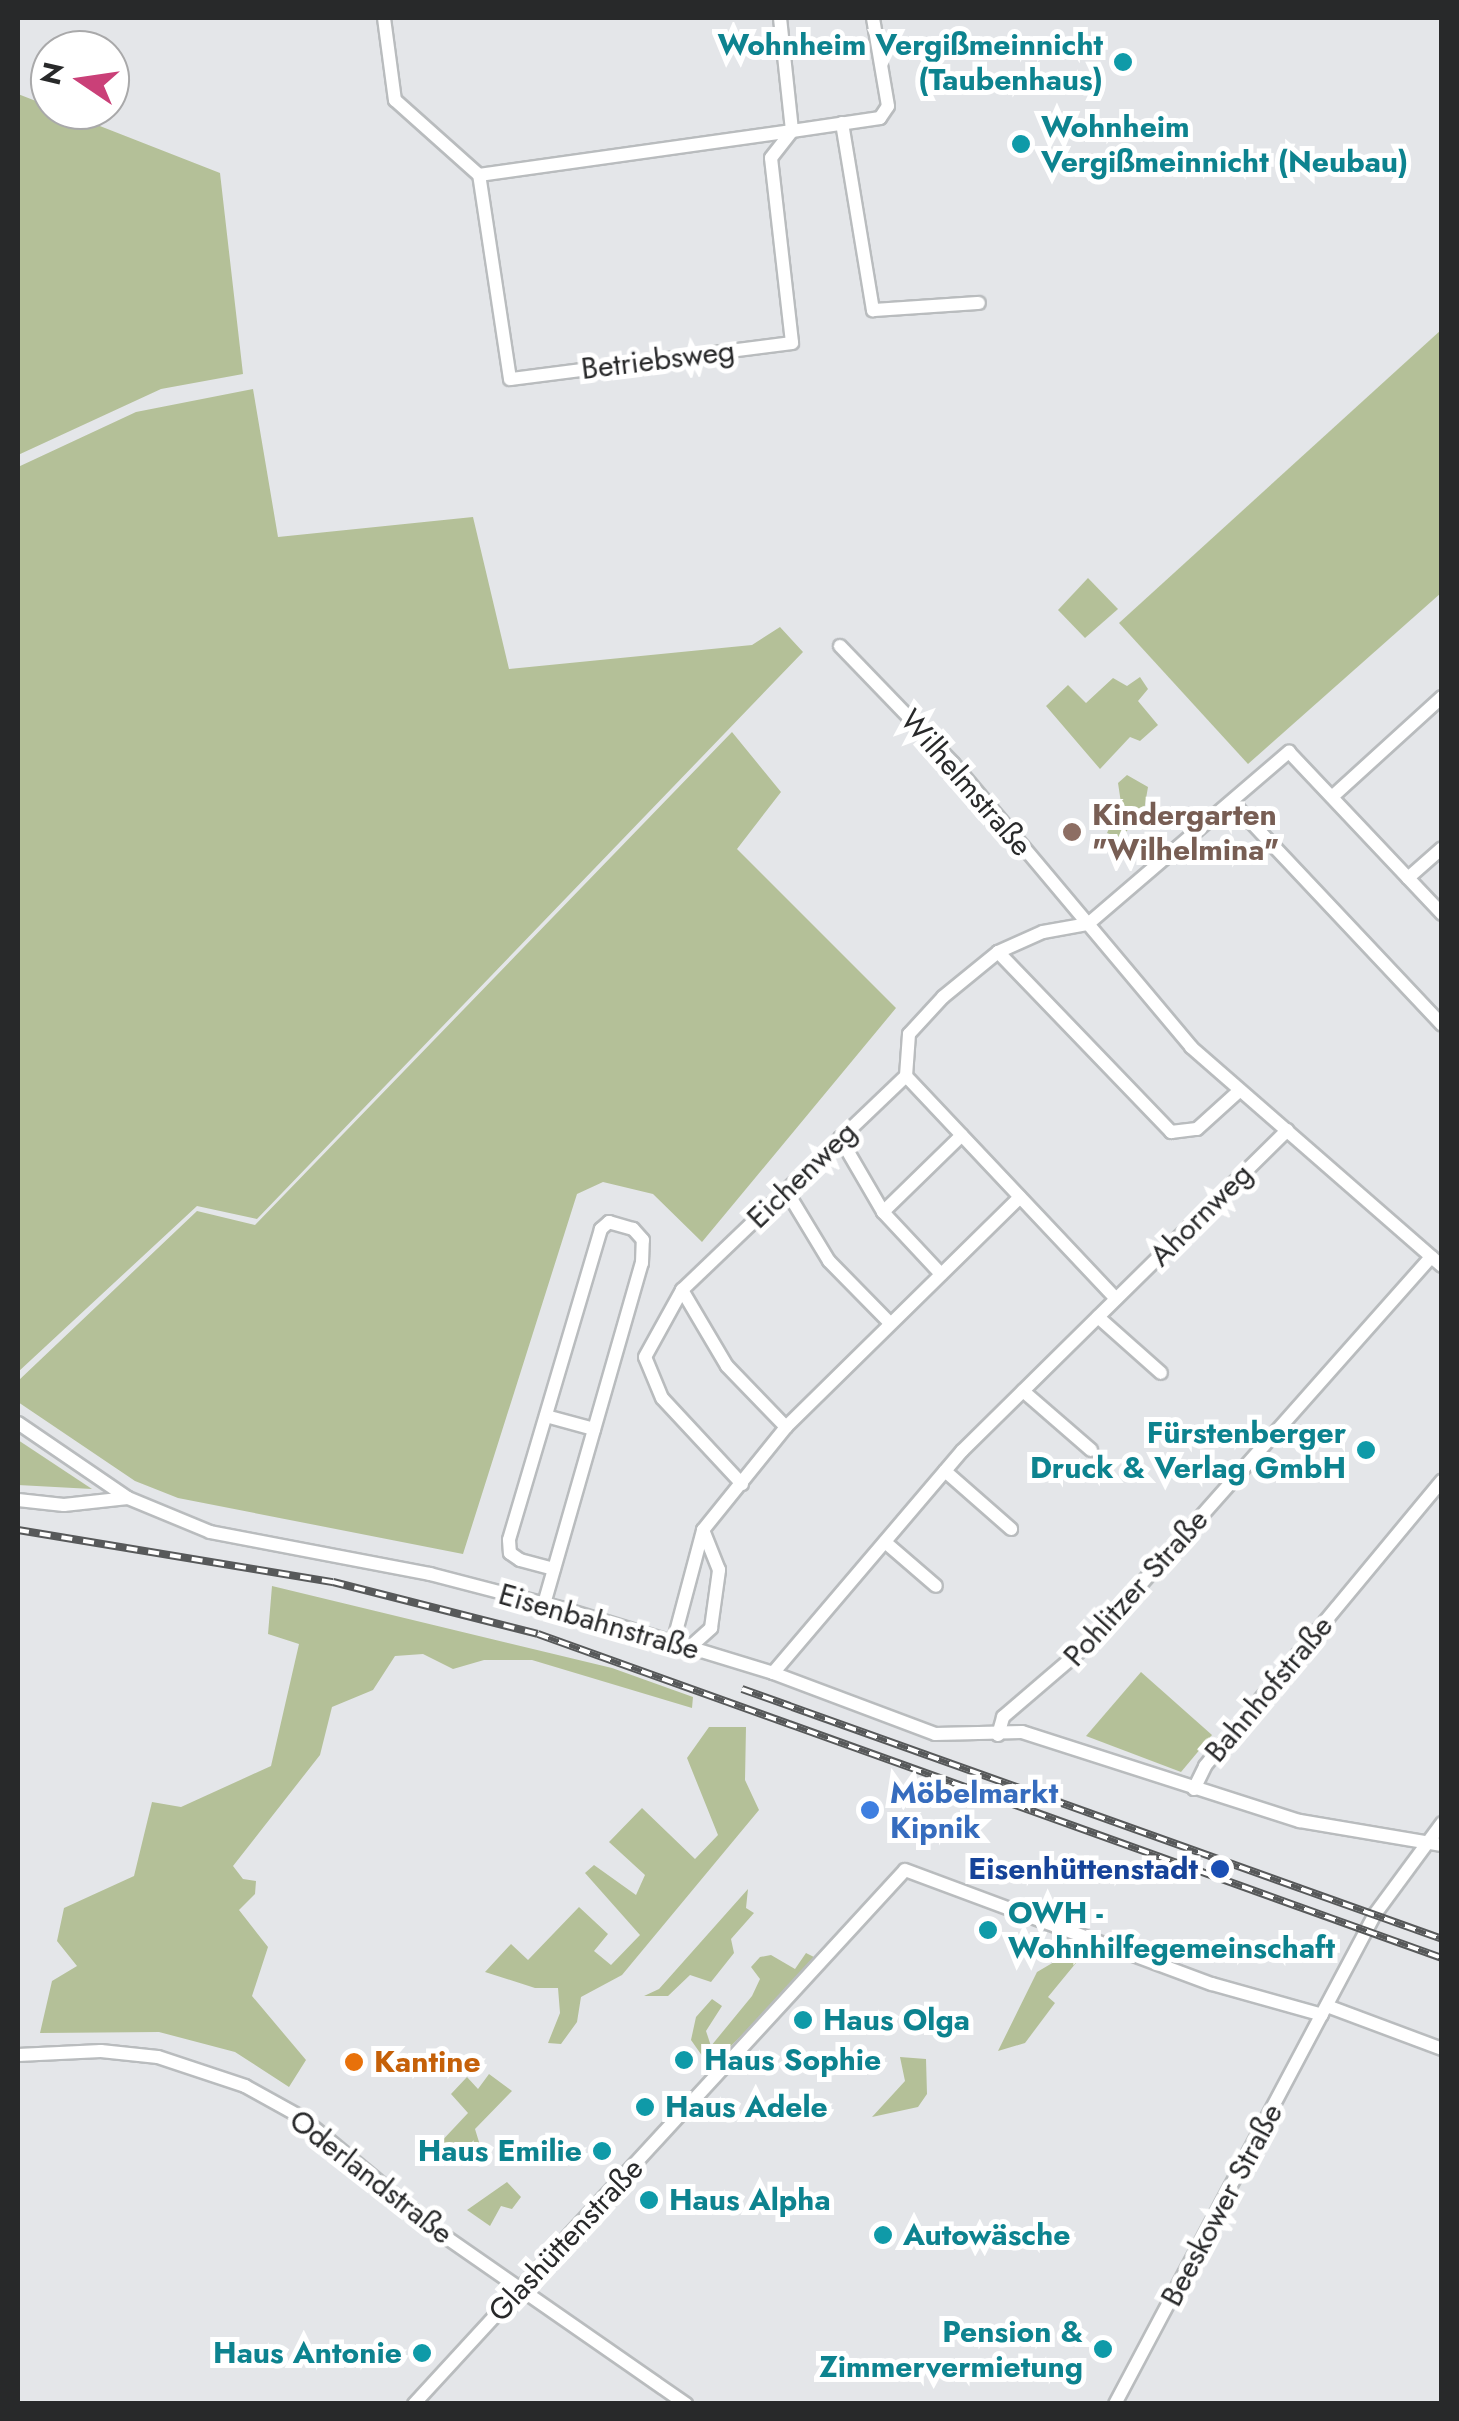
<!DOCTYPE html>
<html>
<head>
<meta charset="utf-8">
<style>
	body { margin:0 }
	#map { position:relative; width:1459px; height:2421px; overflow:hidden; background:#e4e6e9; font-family:Jost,sans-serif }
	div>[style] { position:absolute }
	.green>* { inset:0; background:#b4c098 }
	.roads { filter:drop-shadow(2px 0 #b9bcbe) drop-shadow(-2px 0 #b9bcbe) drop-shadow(0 2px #b9bcbe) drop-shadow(0 -2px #b9bcbe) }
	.minor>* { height:12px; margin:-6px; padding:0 6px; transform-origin:6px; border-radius:6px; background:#fff }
	.rail>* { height:8px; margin-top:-4px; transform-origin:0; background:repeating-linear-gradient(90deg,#fff 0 11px,#57595a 0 22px); box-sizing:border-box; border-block:2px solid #57595a }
	.dots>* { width:28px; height:28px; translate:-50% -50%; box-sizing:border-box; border:5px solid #fff; border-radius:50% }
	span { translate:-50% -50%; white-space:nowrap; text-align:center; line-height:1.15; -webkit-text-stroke:10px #fff; paint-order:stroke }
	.culture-label { font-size:30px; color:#0d838f; font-weight:700 }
	.right { translate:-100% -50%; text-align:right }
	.left { translate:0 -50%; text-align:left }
	.street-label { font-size:30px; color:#28292a }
	.education-label { font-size:30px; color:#785e54; font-weight:700 }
	.shop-label { font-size:30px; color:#366cbe; font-weight:700 }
	.transit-label { font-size:30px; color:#164399; font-weight:700 }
	.food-label { font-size:30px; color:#c56008; font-weight:700 }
	.frame { position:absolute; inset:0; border:20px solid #28292a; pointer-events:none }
	.north { position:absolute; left:30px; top:30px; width:100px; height:100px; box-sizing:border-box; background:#fff; border:2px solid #a9a9aa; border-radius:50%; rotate:283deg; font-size:28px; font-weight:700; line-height:40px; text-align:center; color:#28292a }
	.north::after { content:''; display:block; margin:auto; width:35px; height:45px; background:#ca4078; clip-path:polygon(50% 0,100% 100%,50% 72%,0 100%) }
</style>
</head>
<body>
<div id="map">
	<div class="green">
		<div style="clip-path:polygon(18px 94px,220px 173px,243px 374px,161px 389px,18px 455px)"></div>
		<div style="clip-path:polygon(1441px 330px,1441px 593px,1248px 764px,1119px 623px)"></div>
		<div style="clip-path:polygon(253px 389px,278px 537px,473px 517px,509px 669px,752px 645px,780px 627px,803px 652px,257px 1219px,197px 1206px,18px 1372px,18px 467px,136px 412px)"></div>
		<div style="clip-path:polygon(1088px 578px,1118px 609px,1085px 638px,1058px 610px)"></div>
		<div style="clip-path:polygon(1140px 677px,1148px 689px,1138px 701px,1158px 725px,1140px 741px,1130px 737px,1100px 769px,1046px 706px,1068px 685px,1086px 703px,1113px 678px,1127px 686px)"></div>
		<div style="clip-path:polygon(732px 732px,781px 792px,737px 849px,896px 1008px,702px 1242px,653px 1194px,603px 1182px,577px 1194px,463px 1554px,178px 1498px,135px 1481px,18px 1402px,18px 1381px,197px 1211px,255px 1225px)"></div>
		<div style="clip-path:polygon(1127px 775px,1148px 787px,1143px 816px,1119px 838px,1107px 833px,1121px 803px,1118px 783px)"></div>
		<div style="clip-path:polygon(18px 1440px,92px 1489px,18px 1485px)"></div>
		<div style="clip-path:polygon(272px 1586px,612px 1668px,693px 1697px,692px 1708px,532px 1660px,484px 1660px,453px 1669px,423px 1654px,395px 1656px,373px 1690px,332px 1707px,320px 1755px,233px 1866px,243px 1879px,256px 1881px,255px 1894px,239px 1910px,268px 1947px,252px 1996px,306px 2060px,289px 2087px,235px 2052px,159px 2032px,40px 2033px,52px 1981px,77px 1966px,57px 1941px,64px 1908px,134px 1876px,152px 1802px,181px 1807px,271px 1766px,299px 1644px,268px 1634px)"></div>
		<div style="clip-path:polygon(1141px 1672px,1212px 1735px,1181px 1772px,1086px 1736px)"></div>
		<div style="clip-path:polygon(709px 1727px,746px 1727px,745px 1780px,759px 1810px,622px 1975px,581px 1997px,577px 2022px,561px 2044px,548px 2043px,560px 2013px,558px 1988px,535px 1988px,485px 1972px,511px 1944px,528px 1960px,579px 1907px,608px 1934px,594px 1951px,611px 1965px,640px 1935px,585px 1873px,594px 1865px,636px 1895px,645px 1875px,609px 1842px,642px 1808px,695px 1859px,718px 1835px,687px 1758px)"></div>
		<div style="clip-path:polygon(748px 1889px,746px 1908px,754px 1913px,731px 1939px,734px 1953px,711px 1982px,690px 1975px,668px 1996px,644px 1996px,659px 1989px)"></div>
		<div style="clip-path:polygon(1067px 1935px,1085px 1944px,1085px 1952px,1048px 1997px,1055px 2003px,1025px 2043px,998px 2051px,1037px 1972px,1066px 1955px,1060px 1943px)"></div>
		<div style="clip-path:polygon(806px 1953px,818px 1959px,710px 2067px,691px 2040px,696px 2017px,712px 1999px,722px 2006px,706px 2031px,711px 2046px,752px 1996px,760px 1979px,751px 1967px,760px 1957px,771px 1955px,795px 1969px)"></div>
		<div style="clip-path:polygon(900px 2057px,926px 2059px,927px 2094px,918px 2107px,872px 2117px,905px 2081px)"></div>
		<div style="clip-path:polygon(489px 2074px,512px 2091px,475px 2129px,479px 2142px,472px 2152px,454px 2145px,435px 2164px,423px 2161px,468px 2113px,451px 2094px,467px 2077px,478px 2089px)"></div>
		<div style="clip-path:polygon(507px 2182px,521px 2197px,512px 2209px,501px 2206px,490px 2226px,467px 2210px)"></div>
	</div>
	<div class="roads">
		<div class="minor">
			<div style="left:384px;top:18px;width:83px;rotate:82.4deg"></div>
			<div style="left:395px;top:100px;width:113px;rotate:41.8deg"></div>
			<div style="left:780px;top:18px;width:114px;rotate:83.9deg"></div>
			<div style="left:792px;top:131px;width:34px;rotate:128deg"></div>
			<div style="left:771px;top:158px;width:186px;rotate:83.5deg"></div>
			<div style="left:792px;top:343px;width:284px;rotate:172.7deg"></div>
			<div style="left:510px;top:379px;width:206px;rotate:-98.6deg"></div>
			<div style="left:479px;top:175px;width:316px;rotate:-8deg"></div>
			<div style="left:792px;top:131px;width:89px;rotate:-8.4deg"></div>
			<div style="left:880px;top:118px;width:14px;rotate:-56deg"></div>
			<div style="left:888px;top:106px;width:89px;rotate:-99.7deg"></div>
			<div style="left:842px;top:123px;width:190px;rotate:80.6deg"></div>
			<div style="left:873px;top:310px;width:106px;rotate:-3.8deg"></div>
			<div style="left:840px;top:646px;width:163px;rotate:46deg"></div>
			<div style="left:953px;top:763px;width:371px;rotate:50deg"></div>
			<div style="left:1191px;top:1047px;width:333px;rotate:41.1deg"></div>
			<div style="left:1332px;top:797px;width:149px;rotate:-42.3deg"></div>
			<div style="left:1234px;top:804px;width:303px;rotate:46.7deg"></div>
			<div style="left:1408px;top:878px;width:45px;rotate:-41.4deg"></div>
			<div style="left:998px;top:952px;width:250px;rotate:46.1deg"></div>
			<div style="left:1171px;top:1132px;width:26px;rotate:-7deg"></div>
			<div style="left:1197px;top:1129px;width:57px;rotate:-42.1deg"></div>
			<div style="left:906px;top:1076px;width:42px;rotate:-85.9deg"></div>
			<div style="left:909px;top:1034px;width:50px;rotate:-47.4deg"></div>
			<div style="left:943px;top:997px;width:71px;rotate:-39.3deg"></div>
			<div style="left:998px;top:952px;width:49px;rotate:-24deg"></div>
			<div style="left:1043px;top:932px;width:46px;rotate:-10.1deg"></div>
			<div style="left:1088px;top:924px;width:265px;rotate:-40.6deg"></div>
			<div style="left:1289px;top:752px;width:223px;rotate:46.6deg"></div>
			<div style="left:906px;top:1076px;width:306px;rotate:46.7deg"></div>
			<div style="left:840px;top:1138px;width:86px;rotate:59.8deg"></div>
			<div style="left:883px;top:1212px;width:85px;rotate:46.9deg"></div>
			<div style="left:786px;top:1190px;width:83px;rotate:58.8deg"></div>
			<div style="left:829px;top:1261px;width:86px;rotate:45.5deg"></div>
			<div style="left:883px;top:1212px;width:110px;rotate:-44.3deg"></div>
			<div style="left:682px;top:1290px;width:88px;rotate:59.4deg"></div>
			<div style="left:727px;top:1366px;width:85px;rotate:46deg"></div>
			<div style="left:1098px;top:1317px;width:84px;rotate:41.6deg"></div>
			<div style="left:1023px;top:1391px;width:90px;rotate:40.9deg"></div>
			<div style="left:546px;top:1416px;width:50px;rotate:15.2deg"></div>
			<div style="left:18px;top:1423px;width:133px;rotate:34.3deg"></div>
			<div style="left:128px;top:1498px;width:89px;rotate:22.5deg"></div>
			<div style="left:210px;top:1532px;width:224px;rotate:10.8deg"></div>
			<div style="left:430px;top:1574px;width:138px;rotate:14.6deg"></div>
			<div style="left:564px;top:1609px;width:219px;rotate:17deg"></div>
			<div style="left:773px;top:1673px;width:173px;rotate:20.6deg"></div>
			<div style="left:935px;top:1734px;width:87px;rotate:-1.3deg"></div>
			<div style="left:1022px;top:1732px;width:292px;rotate:17.8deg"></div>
			<div style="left:1300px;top:1821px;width:144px;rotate:9.6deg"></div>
			<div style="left:945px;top:1471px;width:88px;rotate:41.3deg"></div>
			<div style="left:742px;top:1484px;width:117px;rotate:-132.9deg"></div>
			<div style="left:662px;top:1398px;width:44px;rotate:-112.5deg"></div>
			<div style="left:645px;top:1357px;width:77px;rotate:-61.1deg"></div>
			<div style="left:682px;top:1290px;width:310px;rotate:-43.7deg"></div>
			<div style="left:18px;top:1500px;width:46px;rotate:6.2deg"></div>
			<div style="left:64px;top:1505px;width:64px;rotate:-6.2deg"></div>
			<div style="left:885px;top:1542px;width:67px;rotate:40.8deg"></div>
			<div style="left:544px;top:1604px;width:355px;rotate:-74deg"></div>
			<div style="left:642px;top:1263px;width:23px;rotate:-88deg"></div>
			<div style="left:643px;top:1240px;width:15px;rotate:-132deg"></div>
			<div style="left:633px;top:1229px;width:25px;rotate:-164deg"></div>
			<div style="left:609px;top:1222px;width:11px;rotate:139deg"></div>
			<div style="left:601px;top:1229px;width:324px;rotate:106.5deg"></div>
			<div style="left:509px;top:1540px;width:13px;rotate:86deg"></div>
			<div style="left:510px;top:1553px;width:12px;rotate:35deg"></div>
			<div style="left:520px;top:1560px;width:35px;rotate:15deg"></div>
			<div style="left:673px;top:1643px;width:117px;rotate:-75.1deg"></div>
			<div style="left:703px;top:1530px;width:132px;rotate:-51.1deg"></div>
			<div style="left:786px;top:1427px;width:328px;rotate:-44.5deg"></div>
			<div style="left:689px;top:1648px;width:30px;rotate:-42deg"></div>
			<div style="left:711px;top:1628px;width:59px;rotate:-82.1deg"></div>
			<div style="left:719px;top:1570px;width:43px;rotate:-111.8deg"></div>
			<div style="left:773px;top:1673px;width:292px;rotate:-49.6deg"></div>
			<div style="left:962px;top:1451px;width:457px;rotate:-44.6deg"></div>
			<div style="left:998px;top:1735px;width:19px;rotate:-74deg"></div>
			<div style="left:1003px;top:1717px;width:111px;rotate:-40.6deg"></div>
			<div style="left:1087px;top:1645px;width:519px;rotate:-48.44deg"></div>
			<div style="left:1194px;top:1789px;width:25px;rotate:-64deg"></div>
			<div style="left:1205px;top:1766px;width:371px;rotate:-50.3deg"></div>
			<div style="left:1327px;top:2006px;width:123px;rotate:20.5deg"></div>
			<div style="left:18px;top:2055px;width:83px;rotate:-2.8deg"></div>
			<div style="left:101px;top:2051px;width:57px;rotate:6deg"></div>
			<div style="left:158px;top:2057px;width:92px;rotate:18.4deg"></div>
			<div style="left:245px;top:2086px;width:64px;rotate:29deg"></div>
			<div style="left:301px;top:2117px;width:181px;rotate:39.8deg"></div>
			<div style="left:440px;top:2233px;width:300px;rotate:34.8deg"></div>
			<div style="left:414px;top:2404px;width:725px;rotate:-47.4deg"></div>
			<div style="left:905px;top:1870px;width:327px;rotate:20.4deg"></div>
			<div style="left:1212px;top:1984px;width:114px;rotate:15.7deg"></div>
			<div style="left:1115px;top:2404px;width:555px;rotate:-62.05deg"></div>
			<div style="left:1375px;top:1914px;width:113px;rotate:-53.6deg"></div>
		</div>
	</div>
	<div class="rail">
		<div style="left:18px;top:1530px;width:319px;rotate:9.4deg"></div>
		<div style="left:333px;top:1582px;width:211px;rotate:14.2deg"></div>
		<div style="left:538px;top:1634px;width:960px;rotate:19.72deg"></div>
		<div style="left:742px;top:1689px;width:743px;rotate:19.65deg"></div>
	</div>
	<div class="dots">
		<div style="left:1123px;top:62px;background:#0f9aa8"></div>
		<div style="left:1021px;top:144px;background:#0f9aa8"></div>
		<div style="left:1072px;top:832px;background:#8d6e63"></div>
		<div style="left:1366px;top:1450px;background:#0f9aa8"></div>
		<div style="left:870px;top:1810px;background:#3f7fe0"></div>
		<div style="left:1220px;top:1869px;background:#1a4fb4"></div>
		<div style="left:988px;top:1930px;background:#0f9aa8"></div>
		<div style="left:803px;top:2020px;background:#0f9aa8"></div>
		<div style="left:684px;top:2060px;background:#0f9aa8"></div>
		<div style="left:354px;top:2062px;background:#e8710a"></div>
		<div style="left:645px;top:2107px;background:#0f9aa8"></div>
		<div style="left:602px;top:2151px;background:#0f9aa8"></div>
		<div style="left:649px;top:2200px;background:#0f9aa8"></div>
		<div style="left:883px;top:2235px;background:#0f9aa8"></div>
		<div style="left:1103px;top:2349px;background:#0f9aa8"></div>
		<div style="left:422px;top:2353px;background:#0f9aa8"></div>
	</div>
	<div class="culture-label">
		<span class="right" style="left:1103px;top:62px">Wohnheim Vergißmeinnicht<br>(Taubenhaus)</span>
		<span class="left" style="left:1041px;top:144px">Wohnheim<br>Vergißmeinnicht (Neubau)</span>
		<span class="right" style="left:1346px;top:1450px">Fürstenberger<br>Druck &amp; Verlag GmbH</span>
		<span class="left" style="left:1008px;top:1930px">OWH -<br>Wohnhilfegemeinschaft</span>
		<span class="left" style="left:823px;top:2020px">Haus Olga</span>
		<span class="left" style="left:704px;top:2060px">Haus Sophie</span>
		<span class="left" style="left:665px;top:2107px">Haus Adele</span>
		<span class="right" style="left:582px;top:2151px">Haus Emilie</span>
		<span class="left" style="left:669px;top:2200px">Haus Alpha</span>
		<span class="left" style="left:903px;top:2235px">Autowäsche</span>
		<span class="right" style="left:1083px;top:2349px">Pension &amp;<br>Zimmervermietung</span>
		<span class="right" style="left:402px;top:2353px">Haus Antonie</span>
	</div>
	<div class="street-label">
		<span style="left:658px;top:360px;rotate:-7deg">Betriebsweg</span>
		<span style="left:966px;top:783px;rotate:49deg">Wilhelmstraße</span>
		<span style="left:802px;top:1175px;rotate:-44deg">Eichenweg</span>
		<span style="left:1201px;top:1215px;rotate:-45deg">Ahornweg</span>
		<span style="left:1136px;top:1588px;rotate:-48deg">Pohlitzer Straße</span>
		<span style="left:599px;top:1622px;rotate:16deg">Eisenbahnstraße</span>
		<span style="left:1269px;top:1689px;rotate:-50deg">Bahnhofstraße</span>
		<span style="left:371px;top:2177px;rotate:38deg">Oderlandstraße</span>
		<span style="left:1222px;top:2205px;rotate:-62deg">Beeskower Straße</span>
		<span style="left:566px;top:2240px;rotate:-47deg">Glashüttenstraße</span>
	</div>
	<div class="education-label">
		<span class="left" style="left:1092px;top:832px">Kindergarten<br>"Wilhelmina"</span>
	</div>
	<div class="shop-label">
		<span class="left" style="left:890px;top:1810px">Möbelmarkt<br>Kipnik</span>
	</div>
	<div class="transit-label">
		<span class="right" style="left:1198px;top:1869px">Eisenhüttenstadt</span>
	</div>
	<div class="food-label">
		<span class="left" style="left:374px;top:2062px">Kantine</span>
	</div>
	<div class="frame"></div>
	<div class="north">N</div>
</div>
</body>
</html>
